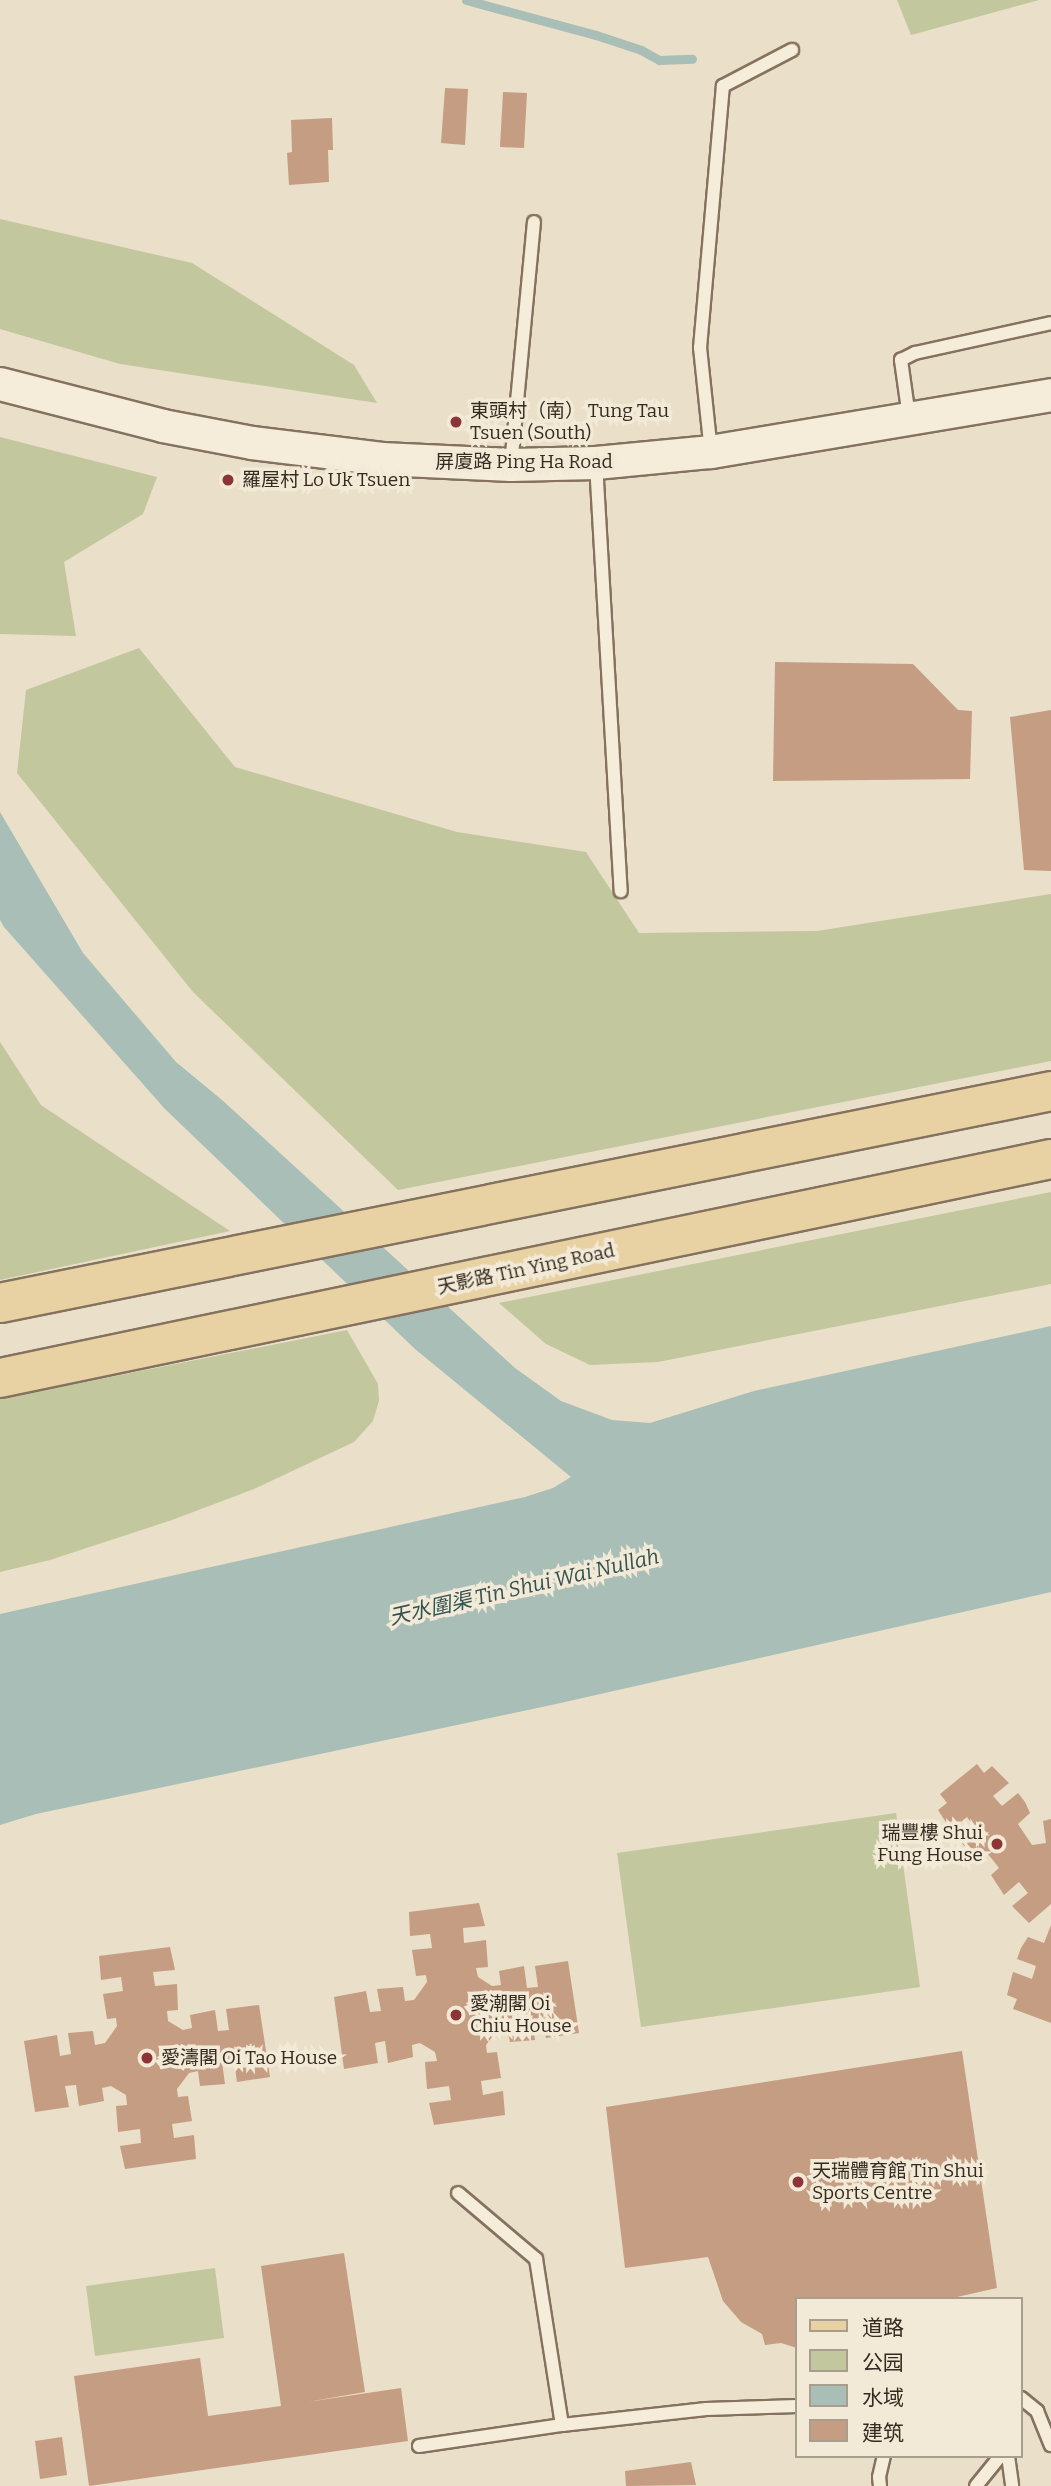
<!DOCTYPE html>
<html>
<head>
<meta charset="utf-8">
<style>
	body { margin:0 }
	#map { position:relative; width:1051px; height:2486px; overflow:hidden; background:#eadfc8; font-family:Bitter,"Noto Sans SC",serif }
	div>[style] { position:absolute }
	.green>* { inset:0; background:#c2c79d }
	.water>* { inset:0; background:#a8beb7 }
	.stream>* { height:9px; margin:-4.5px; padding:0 4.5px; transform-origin:4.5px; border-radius:4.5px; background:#a8beb7 }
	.building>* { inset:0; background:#c49d82 }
	.roads { filter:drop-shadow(2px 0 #84725f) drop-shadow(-2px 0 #84725f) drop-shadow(0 2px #84725f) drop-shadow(0 -2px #84725f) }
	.service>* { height:12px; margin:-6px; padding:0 6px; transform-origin:6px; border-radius:6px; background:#f5edda }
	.tertiary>* { height:32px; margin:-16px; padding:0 16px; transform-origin:16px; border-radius:16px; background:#f5edda }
	.primary>* { height:38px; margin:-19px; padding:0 19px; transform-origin:19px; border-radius:19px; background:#e8d2a4 }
	.dots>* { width:19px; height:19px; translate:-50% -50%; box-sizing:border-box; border:4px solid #f2ead7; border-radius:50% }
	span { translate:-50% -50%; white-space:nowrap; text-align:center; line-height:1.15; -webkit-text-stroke:7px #f2ead7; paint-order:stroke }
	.poi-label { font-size:19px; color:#362b21 }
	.left { translate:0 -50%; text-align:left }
	.right { translate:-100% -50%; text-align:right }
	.street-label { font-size:19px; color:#362b21 }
	.water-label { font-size:21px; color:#325451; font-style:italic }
	.legend { position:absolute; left:795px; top:2297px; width:228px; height:161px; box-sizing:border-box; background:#f2ead7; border:2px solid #a79e8e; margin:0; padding:9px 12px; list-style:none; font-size:21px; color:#362b21 }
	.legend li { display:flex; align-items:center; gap:14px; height:35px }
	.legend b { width:35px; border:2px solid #a79e8e }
</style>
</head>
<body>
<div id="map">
	<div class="green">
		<div style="clip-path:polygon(897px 0,1039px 0,911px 35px)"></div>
		<div style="clip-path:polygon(0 219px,192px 263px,354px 365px,377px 403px,120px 364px,0 329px)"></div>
		<div style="clip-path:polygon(0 437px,157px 477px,143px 514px,64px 562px,76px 636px,0 634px)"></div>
		<div style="clip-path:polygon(139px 648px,235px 767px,457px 832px,586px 852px,639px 933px,817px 931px,1051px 894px,1051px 1061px,398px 1190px,193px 992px,17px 773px,26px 690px)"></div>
		<div style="clip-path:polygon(0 1042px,41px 1105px,230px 1231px,0 1280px)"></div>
		<div style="clip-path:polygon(1051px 1192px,1051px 1284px,658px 1362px,590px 1365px,546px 1344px,499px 1303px)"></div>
		<div style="clip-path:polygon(347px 1330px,378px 1384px,379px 1401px,373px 1421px,354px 1442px,254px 1489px,172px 1520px,50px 1560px,0 1572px,0 1399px)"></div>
		<div style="clip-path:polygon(896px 1813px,920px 1987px,641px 2027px,617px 1853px)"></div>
		<div style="clip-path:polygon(215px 2268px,224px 2338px,95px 2356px,86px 2286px)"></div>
	</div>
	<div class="water">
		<div style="clip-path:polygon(0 812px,83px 953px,176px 1062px,222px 1100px,515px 1368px,561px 1401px,612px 1420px,650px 1423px,754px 1391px,1051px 1326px,1051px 1592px,556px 1704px,36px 1814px,0 1825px,0 1614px,525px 1497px,553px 1488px,571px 1477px,415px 1349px,165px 1109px,4px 927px,0 920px)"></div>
	</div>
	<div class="stream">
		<div style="left:466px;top:0;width:135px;rotate:15.1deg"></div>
		<div style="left:596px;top:35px;width:47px;rotate:18.4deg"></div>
		<div style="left:641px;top:50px;width:21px;rotate:29deg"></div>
		<div style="left:659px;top:60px;width:33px;rotate:-2deg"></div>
	</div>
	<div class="building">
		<div style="clip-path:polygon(445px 88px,468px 89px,465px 145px,441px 143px)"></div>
		<div style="clip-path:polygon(503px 92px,527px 93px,524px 148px,500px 147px)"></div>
		<div style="clip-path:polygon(332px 118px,333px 150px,328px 150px,329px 182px,289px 185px,287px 153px,292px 152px,291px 120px)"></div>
		<div style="clip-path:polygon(775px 662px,913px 664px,958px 710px,972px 711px,970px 779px,773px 781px)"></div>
		<div style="clip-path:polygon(1051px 710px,1051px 871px,1024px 870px,1010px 717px)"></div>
		<div style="clip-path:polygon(977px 1764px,984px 1773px,992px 1766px,1009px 1783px,993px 1796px,1002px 1806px,1018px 1793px,1025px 1802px,1030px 1813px,1018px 1824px,1032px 1845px,1046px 1843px,1043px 1821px,1051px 1819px,1051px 1904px,1029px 1923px,1012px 1906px,1028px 1893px,1019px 1882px,1004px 1895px,991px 1875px,999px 1868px,992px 1859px,985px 1851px,977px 1857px,959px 1841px,975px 1828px,967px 1817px,951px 1830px,938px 1810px,947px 1803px,940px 1794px)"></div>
		<div style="clip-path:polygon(479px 1903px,485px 1926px,463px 1928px,464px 1943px,486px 1940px,488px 1967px,476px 1968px,478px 1977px,492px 1986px,501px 1985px,499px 1971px,524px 1966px,527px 1988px,538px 1987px,535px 1966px,568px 1961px,579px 2033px,546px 2038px,542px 2018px,532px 2019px,535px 2040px,510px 2042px,507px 2028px,498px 2029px,486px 2045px,487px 2053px,497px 2052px,501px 2078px,481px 2081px,483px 2095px,503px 2091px,505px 2115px,434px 2125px,429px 2103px,451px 2100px,449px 2086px,427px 2089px,425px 2062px,437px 2061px,435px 2052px,420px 2043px,412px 2045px,413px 2057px,388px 2063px,385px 2041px,375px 2043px,378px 2063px,344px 2069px,334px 1997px,366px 1991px,370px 2012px,381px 2011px,377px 1989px,403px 1987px,405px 2001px,414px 2000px,427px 1982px,426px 1975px,416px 1976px,412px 1950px,432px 1948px,430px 1934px,410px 1936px,409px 1912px)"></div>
		<div style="clip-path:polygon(1051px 1925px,1051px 2023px,1013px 2009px,1017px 1999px,1007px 1995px,1013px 1972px,1032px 1979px,1036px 1966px,1017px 1959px,1021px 1948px,1028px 1937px,1044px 1943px)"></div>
		<div style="clip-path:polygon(170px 1947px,175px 1970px,153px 1972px,155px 1986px,177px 1984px,178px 2010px,167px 2011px,168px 2021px,183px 2030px,192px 2028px,190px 2015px,215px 2010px,218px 2031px,229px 2030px,226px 2009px,259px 2005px,270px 2077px,237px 2082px,234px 2061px,222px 2062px,225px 2084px,200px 2086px,198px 2071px,189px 2073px,177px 2089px,178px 2097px,188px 2096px,192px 2121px,172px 2124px,174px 2138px,194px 2135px,196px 2159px,125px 2169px,120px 2146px,141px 2143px,140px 2129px,118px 2132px,116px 2106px,127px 2105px,126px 2095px,111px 2086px,102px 2088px,104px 2101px,79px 2106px,76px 2085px,65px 2086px,69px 2107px,35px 2112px,24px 2041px,57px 2035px,60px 2056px,71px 2054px,68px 2033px,93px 2031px,95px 2045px,105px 2043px,117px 2026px,116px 2018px,107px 2019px,103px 1994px,123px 1991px,121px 1977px,101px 1980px,99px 1956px)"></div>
		<div style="clip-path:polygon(962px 2051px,997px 2288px,948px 2299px,797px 2299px,797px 2348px,781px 2343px,765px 2345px,762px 2334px,741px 2322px,723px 2301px,708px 2257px,625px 2268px,606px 2107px)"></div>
		<div style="clip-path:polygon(344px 2253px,365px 2392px,307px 2402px,401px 2388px,408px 2441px,89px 2486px,74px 2376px,200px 2358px,208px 2416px,281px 2406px,261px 2266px)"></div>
		<div style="clip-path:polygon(62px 2437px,67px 2475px,40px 2479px,35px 2441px)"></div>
		<div style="clip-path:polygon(691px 2462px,696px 2485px,626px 2486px,625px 2471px)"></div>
	</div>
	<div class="roads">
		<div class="service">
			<div style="left:909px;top:417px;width:58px;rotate:-98deg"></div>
			<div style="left:901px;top:360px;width:16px;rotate:-27deg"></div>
			<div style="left:915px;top:353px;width:139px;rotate:-12.4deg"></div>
			<div style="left:711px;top:452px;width:105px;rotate:-96deg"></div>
			<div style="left:700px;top:348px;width:263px;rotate:-85deg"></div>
			<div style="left:723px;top:86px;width:78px;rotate:-27.6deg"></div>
			<div style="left:596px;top:463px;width:429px;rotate:86.7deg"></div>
			<div style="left:511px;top:465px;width:244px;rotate:-84.6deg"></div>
			<div style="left:1021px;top:2398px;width:21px;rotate:39deg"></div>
			<div style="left:1037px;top:2411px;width:37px;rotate:68deg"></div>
			<div style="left:562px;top:2425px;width:145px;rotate:-6.3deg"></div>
			<div style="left:706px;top:2409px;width:91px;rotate:-1.9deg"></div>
			<div style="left:419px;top:2446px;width:145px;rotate:-8.4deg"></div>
			<div style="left:562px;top:2425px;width:168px;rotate:-98.9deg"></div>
			<div style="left:536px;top:2259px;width:102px;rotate:-139.8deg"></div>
			<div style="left:1008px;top:2456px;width:30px;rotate:82deg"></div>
			<div style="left:880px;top:2486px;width:9px;rotate:-96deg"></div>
			<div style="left:879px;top:2477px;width:22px;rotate:-77deg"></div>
			<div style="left:976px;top:2486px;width:38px;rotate:-51deg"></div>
		</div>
		<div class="tertiary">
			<div style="left:0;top:384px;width:168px;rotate:14.4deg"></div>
			<div style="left:163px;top:426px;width:91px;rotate:10.8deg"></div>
			<div style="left:252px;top:443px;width:131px;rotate:7deg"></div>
			<div style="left:382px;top:459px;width:129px;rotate:2.7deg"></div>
			<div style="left:511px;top:465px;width:85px;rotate:-1.3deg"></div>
			<div style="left:596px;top:463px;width:116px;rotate:-5.5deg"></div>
			<div style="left:711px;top:452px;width:345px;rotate:-9.5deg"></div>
		</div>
		<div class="primary">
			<div style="left:0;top:1303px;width:1072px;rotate:-11.4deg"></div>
			<div style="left:0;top:1378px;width:1074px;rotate:-11.77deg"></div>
		</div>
	</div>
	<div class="dots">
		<div style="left:456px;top:422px;background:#8c3537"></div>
		<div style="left:228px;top:480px;background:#8c3537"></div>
		<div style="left:997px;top:1844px;background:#8c3537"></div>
		<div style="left:456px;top:2015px;background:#8c3537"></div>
		<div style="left:147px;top:2058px;background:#8c3537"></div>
		<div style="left:798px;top:2182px;background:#8c3537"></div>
	</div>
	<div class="poi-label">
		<span class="left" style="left:470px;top:422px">東頭村（南） Tung Tau<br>Tsuen (South)</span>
		<span class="left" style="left:242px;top:480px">羅屋村 Lo Uk Tsuen</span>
		<span class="right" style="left:983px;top:1844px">瑞豐樓 Shui<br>Fung House</span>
		<span class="left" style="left:470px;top:2015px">愛潮閣 Oi<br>Chiu House</span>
		<span class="left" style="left:161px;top:2058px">愛濤閣 Oi Tao House</span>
		<span class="left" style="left:812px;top:2182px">天瑞體育館 Tin Shui<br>Sports Centre</span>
	</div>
	<div class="street-label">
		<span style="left:524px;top:462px">屏廈路 Ping Ha Road</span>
		<span style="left:526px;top:1269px;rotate:-12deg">天影路 Tin Ying Road</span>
	</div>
	<div class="water-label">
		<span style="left:524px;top:1587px;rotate:-13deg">天水圍渠 Tin Shui Wai Nullah</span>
	</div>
	<ul class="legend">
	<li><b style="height:9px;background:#e8d2a4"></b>道路</li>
	<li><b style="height:19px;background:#c2c79d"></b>公园</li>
	<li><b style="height:19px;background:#a8beb7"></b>水域</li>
	<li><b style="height:19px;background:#c49d82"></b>建筑</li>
	</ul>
</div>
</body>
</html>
